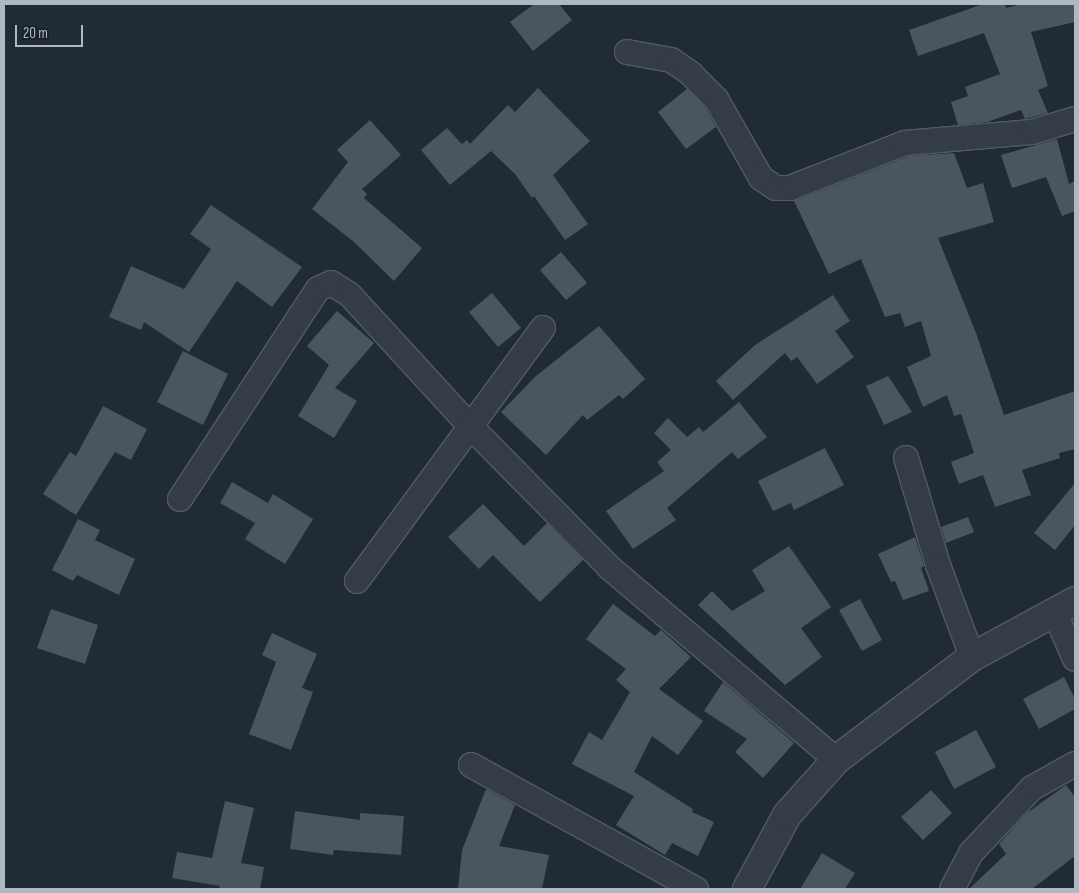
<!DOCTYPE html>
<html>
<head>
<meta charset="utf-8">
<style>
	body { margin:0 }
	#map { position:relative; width:1079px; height:893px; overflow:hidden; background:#212b34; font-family:"Sofia Sans Condensed",sans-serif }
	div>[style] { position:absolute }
	.building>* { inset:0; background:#495660 }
	.roads { filter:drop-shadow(1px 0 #525b63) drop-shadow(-1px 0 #525b63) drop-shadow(0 1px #525b63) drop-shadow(0 -1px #525b63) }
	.minor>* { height:24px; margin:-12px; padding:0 12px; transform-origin:12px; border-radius:12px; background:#343d45 }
	.tertiary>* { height:28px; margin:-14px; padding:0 14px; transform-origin:14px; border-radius:14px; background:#343d45 }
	span { translate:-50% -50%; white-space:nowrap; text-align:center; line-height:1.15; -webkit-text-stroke:4.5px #1a2229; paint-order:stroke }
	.frame { position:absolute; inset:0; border:5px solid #aeb8c2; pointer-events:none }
	.scale { position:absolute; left:15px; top:25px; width:68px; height:22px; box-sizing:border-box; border:2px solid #aeb8c2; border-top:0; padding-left:6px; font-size:15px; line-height:18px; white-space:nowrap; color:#aeb8c2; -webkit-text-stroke:4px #1a2229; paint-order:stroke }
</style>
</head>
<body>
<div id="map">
	<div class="building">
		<div style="clip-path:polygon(534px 4px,559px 4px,572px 20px,533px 51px,510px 22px)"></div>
		<div style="clip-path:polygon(983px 4px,1005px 4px,1006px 8px,1022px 4px,1075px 4px,1075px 22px,1031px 32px,1048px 86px,1038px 90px,1048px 113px,1025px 119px,1021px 110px,987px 122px,958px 125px,951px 102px,968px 96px,965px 87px,1000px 74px,984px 33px,918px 56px,909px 30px)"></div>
		<div style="clip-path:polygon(538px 88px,590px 141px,553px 175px,588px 224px,565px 240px,534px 196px,532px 198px,515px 174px,491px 151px,450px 185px,421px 150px,447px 128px,462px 144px,467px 140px,470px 144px,508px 105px,515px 112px)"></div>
		<div style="clip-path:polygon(687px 89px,705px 107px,716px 127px,686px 149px,658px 112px)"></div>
		<div style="clip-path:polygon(370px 120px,401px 155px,362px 189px,367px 194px,364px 198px,422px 248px,394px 281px,354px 242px,312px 209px,348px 162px,337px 150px)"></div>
		<div style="clip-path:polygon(1057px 139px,1069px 184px,1075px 181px,1075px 211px,1062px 216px,1046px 177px,1012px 188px,1001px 155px)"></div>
		<div style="clip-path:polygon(954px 153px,967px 188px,983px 183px,994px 222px,938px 238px,976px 333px,1004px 415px,1075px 391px,1075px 449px,1059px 453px,1060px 458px,1022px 470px,1031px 495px,995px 507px,983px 475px,959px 484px,951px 462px,974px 453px,961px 414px,954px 416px,947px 395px,923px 407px,907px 367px,931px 356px,921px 321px,905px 327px,900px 313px,885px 317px,861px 259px,829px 274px,794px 201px,909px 156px)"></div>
		<div style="clip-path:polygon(211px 205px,302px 267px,272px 307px,237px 281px,189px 352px,144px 322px,141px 330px,109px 317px,131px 266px,184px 289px,211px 249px,190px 234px)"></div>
		<div style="clip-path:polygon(561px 252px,587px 283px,566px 300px,540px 270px)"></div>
		<div style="clip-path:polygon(492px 293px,521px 328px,498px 347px,469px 312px)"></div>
		<div style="clip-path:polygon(833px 295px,850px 321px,835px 331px,854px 357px,817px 384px,797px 357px,791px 361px,785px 353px,733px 400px,716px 381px,755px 345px)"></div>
		<div style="clip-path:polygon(337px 311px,374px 343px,335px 388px,357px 401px,334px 438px,298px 416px,329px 365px,307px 346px)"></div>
		<div style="clip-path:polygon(599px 326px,645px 379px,623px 399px,619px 395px,587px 420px,583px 415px,546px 455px,501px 412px,536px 376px)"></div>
		<div style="clip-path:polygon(183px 351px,228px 374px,203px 425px,157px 402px)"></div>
		<div style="clip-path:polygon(888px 376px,912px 412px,884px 425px,866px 386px)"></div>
		<div style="clip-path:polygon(739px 402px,767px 437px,738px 459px,732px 452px,667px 508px,676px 520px,633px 549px,606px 511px,664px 471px,657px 462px,671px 450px,654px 433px,668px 418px,687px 437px,699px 427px,703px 432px)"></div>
		<div style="clip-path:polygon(103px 406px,147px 429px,131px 460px,115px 452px,76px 515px,43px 494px,70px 452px,76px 456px)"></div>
		<div style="clip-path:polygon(825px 448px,844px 485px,794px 510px,791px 503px,773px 511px,758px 481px)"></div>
		<div style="clip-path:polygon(232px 482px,268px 503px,273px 494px,313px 519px,285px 564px,245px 539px,255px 523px,220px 503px)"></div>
		<div style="clip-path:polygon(1075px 483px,1075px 525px,1055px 550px,1034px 533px)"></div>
		<div style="clip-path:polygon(483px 504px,524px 546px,547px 523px,583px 560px,540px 602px,493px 555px,479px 569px,448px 537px)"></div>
		<div style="clip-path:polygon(968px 517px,974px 532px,946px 543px,941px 527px)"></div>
		<div style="clip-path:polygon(78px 519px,100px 530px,95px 540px,135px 559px,119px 595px,77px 575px,73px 581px,52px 570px)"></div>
		<div style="clip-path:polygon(915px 537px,924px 566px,921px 568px,929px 591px,903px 600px,895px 581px,891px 582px,878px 554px)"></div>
		<div style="clip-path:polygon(789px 546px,831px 607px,801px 628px,822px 657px,785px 685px,698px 605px,712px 591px,732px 611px,765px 591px,752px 570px)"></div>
		<div style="clip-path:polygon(860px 599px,882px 640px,862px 651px,839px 610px)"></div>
		<div style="clip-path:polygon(613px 604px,655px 636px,661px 630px,691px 657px,659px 689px,703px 721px,678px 755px,652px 736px,634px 772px,693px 809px,692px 812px,714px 822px,698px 856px,672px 843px,665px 855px,616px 825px,634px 796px,572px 764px,589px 732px,602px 740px,630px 692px,616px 680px,626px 669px,586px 639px)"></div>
		<div style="clip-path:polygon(51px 609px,98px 625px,85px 664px,37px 648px)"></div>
		<div style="clip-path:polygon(272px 633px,317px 654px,302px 688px,313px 692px,291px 750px,249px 734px,276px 662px,262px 655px)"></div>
		<div style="clip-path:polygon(1064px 677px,1075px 699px,1075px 709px,1039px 729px,1023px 699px)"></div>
		<div style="clip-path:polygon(723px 682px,794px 743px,763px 778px,735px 752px,747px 739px,704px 711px)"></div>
		<div style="clip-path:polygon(976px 730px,996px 767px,954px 789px,935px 752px)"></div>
		<div style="clip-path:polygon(1066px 785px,1075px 797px,1075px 856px,1032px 889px,969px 889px,1006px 854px,999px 844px,1027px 813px)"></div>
		<div style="clip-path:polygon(486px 789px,515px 805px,499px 846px,549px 855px,542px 889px,458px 889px,462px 850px)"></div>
		<div style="clip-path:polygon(931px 790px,952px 813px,923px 840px,901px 817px)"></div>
		<div style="clip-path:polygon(225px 801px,254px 808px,241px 863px,264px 867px,260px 889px,219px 889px,220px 886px,172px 878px,177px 852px,212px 858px)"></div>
		<div style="clip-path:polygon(295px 811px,360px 820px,360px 813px,404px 816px,401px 855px,334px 850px,333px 855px,290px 849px)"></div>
		<div style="clip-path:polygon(822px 853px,855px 873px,845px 889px,800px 889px)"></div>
	</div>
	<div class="roads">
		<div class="minor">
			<div style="left:627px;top:52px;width:45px;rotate:10.3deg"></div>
			<div style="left:671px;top:60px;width:23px;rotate:34deg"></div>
			<div style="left:690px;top:73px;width:37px;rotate:45deg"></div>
			<div style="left:716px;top:99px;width:91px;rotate:60.3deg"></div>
			<div style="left:761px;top:178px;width:18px;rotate:34deg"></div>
			<div style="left:776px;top:188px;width:14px"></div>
			<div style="left:790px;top:188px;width:123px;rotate:-21.4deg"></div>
			<div style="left:905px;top:143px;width:127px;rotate:-5deg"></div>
			<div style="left:1032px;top:132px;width:45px;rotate:-16.8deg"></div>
			<div style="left:906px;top:458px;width:112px;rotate:73.3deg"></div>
			<div style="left:938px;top:565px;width:98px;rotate:69.7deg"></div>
			<div style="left:180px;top:499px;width:251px;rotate:-56.7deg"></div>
			<div style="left:318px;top:289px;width:14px;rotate:-25deg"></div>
			<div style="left:331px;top:283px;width:22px;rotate:32deg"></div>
			<div style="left:350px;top:295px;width:178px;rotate:47.5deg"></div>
			<div style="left:470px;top:426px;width:199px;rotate:45.4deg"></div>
			<div style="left:610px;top:568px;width:297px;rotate:40.3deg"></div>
			<div style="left:357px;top:581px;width:314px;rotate:-53.7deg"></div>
			<div style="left:1054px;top:611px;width:52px;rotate:66.4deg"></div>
			<div style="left:471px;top:765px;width:257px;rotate:28.9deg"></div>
			<div style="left:952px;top:889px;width:41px;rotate:-62.2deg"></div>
			<div style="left:971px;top:853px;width:89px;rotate:-46.8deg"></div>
			<div style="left:1032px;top:788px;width:49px;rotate:-29.2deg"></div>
		</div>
		<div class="tertiary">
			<div style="left:747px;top:889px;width:84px;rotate:-61.6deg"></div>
			<div style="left:787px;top:815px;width:74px;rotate:-48.3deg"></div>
			<div style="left:836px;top:760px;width:171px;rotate:-37.1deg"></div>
			<div style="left:972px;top:657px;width:117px;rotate:-28.5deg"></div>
		</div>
	</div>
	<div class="frame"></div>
	<div class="scale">20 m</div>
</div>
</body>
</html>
